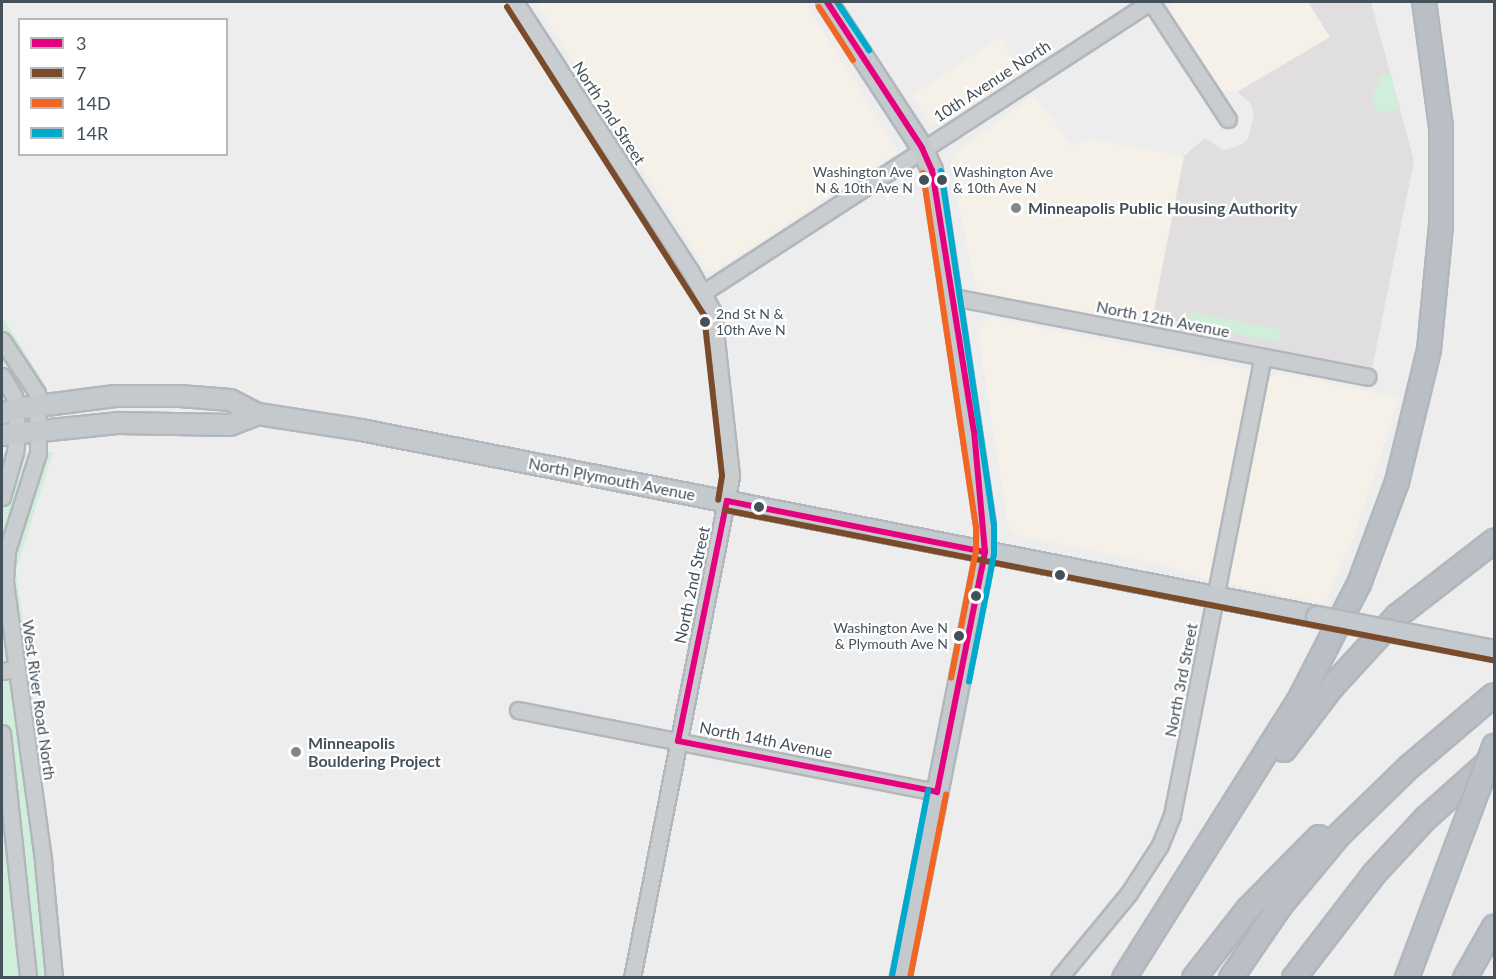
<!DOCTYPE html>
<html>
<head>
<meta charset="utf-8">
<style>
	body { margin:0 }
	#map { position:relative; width:1496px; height:979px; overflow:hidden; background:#eeeded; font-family:Lato,sans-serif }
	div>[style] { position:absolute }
	.commercial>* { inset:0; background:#f6f1e8 }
	.education>* { inset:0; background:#e0dedf }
	.green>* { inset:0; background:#d0efda }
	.roads { filter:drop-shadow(2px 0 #b2b7bd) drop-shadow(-2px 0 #b2b7bd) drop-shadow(0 2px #b2b7bd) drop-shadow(0 -2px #b2b7bd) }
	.minor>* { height:15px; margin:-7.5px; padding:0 7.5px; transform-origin:7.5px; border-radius:7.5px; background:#c9cdcf }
	.major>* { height:20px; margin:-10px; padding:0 10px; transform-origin:10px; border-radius:10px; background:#c4c9cd }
	.highway>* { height:22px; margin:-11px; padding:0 11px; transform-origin:11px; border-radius:11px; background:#b9bfc4 }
	.bridges { filter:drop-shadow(2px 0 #b2b7bd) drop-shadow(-2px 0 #b2b7bd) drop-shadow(0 2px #b2b7bd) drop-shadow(0 -2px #b2b7bd) }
	.major-bridge>* { height:20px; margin:-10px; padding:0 10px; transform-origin:10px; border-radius:10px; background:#c4c9cd }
	.highway-bridge>* { height:22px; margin:-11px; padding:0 11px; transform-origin:11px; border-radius:11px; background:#b9bfc4 }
	.bus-1>* { height:6px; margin:-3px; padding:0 3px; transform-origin:3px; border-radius:3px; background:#e5007d }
	.bus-2>* { height:6px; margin:-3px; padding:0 3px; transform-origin:3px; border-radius:3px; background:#7a4b2a }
	.bus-3>* { height:6px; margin:-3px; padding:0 3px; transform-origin:3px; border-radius:3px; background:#f26522 }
	.bus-4>* { height:6px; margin:-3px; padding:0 3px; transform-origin:3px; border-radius:3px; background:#00a9ce }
	.dots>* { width:16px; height:16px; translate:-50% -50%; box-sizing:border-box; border:3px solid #fff; border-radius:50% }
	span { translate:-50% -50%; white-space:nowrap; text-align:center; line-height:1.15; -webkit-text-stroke:4.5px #fff; paint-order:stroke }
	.bus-label { font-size:14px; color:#44515b }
	.right { translate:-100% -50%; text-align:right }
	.left { translate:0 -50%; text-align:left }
	.street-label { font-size:16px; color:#44515b }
	.poi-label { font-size:16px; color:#44515b; font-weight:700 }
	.frame { position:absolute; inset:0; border:3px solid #44515b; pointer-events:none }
	.legend { position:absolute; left:18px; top:18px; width:210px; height:138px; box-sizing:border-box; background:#fff; border:2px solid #b4b9bd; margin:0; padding:8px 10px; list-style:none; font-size:18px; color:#44515b }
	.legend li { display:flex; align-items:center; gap:12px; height:30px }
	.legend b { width:30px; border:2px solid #b4b9bd }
</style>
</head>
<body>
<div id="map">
	<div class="commercial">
		<div style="clip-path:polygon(536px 2px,805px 2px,898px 152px,714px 271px,706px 269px)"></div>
		<div style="clip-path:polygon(1174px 2px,1308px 2px,1330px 37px,1237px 92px,1224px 90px,1218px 89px,1168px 13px)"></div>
		<div style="clip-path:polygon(1000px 37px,1020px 72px,942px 125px,929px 122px,912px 95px)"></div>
		<div style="clip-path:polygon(1034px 95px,1073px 147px,1087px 139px,1184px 156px,1151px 325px,981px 292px,976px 287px,951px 167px,953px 155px)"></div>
		<div style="clip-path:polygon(992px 318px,1250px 370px,1252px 375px,1212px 573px,1207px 580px,1157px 563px,1016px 535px,1009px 529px,978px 333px,985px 321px)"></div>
		<div style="clip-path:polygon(1280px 373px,1399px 398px,1356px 531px,1324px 603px,1239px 587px,1232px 584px,1230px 577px,1270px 377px)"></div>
	</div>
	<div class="education">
		<div style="clip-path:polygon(1308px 2px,1371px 2px,1414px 161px,1372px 369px,1151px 325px,1184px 156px,1205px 138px,1224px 150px,1241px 145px,1248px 138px,1254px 114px,1250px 103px,1237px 92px,1330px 37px)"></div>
	</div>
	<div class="green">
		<div style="clip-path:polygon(1391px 73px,1398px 109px,1383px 113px,1374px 107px,1372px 96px,1382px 75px)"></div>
		<div style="clip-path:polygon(1191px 312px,1282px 330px,1279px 342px,1188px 325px)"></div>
		<div style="clip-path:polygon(2px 316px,45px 384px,2px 392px)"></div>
		<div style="clip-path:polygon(53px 452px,16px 571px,30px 669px,59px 977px,2px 977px,2px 454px)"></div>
	</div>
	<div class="roads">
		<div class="minor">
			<div style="left:515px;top:2px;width:322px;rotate:56.9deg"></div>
			<div style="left:691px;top:272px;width:46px;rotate:61.2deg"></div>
			<div style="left:713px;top:312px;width:165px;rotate:83.7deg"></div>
			<div style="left:731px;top:476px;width:512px;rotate:101.16deg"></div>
			<div style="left:1151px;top:2px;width:140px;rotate:56.7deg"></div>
			<div style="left:704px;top:292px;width:532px;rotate:-33.03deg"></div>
			<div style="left:953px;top:297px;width:422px;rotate:10.9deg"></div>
			<div style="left:2px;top:340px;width:64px;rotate:56.6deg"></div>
			<div style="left:37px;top:393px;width:60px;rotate:89deg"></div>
			<div style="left:38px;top:453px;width:103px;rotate:107.6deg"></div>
			<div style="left:7px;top:551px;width:31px;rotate:94deg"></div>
			<div style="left:5px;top:582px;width:282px;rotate:82.2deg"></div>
			<div style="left:43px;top:861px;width:118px;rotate:84.6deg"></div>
			<div style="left:2px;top:376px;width:23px;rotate:59deg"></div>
			<div style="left:14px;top:396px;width:38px;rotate:85deg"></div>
			<div style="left:17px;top:434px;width:18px;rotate:96deg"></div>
			<div style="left:15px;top:452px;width:47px;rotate:106.1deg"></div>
			<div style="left:2px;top:671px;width:15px;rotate:-8deg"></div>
			<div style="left:518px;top:710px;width:427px;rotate:11.1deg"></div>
			<div style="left:2px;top:733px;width:246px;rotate:83.9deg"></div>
			<div style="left:1059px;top:978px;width:110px;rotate:-50.5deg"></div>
			<div style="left:1129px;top:893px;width:57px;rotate:-57.1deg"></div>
			<div style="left:1160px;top:845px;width:32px;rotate:-68deg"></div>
			<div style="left:1172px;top:815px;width:467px;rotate:-78.8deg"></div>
		</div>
		<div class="major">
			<div style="left:827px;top:2px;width:174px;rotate:56.9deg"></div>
			<div style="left:922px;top:148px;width:24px;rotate:66deg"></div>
			<div style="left:932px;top:170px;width:359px;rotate:81.5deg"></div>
			<div style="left:985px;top:525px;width:27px;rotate:90deg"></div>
			<div style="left:985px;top:552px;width:434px;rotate:101.2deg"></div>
			<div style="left:2px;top:414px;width:14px;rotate:-21deg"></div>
			<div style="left:15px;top:409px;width:101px;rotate:-7.4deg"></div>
			<div style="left:115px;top:396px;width:65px"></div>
			<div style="left:180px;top:396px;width:50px;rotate:4.6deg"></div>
			<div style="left:230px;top:400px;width:31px;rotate:27deg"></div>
			<div style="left:258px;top:414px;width:104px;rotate:8.8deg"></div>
			<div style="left:361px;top:430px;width:974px;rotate:11.07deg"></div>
			<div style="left:2px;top:435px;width:118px;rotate:-5.9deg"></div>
			<div style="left:119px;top:423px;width:111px;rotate:1deg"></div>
			<div style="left:230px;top:425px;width:30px;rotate:-21deg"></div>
		</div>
		<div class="highway">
			<div style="left:1284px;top:750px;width:79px;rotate:-52.7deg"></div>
			<div style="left:1332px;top:687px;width:96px;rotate:-47.5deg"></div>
			<div style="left:1397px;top:616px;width:123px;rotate:-37.7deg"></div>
			<div style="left:1124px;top:978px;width:326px;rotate:-57.8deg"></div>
			<div style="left:1298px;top:702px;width:133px;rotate:-62.7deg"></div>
			<div style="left:1359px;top:584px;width:109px;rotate:-69.6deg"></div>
			<div style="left:1397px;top:482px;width:136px;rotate:-76.4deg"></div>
			<div style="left:1429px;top:350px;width:125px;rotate:-84.5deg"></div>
			<div style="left:1441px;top:226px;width:99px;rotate:-90deg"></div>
			<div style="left:1441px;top:127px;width:126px;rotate:-97.7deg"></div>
			<div style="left:1194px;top:978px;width:88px;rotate:-52deg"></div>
			<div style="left:1248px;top:909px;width:101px;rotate:-45.4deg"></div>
			<div style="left:1231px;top:978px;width:88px;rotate:-55.6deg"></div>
			<div style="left:1281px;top:905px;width:92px;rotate:-50.3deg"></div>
			<div style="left:1340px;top:834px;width:96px;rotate:-44.2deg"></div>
			<div style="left:1409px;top:767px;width:111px;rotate:-40.3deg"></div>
			<div style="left:1294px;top:978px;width:131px;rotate:-52.4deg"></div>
			<div style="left:1374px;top:874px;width:76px;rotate:-47.1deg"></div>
			<div style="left:1426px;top:818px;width:89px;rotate:-41.8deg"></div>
			<div style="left:1465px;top:978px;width:59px;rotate:-60.4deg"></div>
		</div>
	</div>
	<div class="bridges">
		<div class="major-bridge">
			<div style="left:1317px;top:617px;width:180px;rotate:10.9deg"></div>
		</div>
		<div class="highway-bridge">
			<div style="left:1407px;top:978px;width:248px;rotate:-69.4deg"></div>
		</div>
	</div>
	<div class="bus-1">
		<div style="left:827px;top:2px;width:174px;rotate:56.9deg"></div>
		<div style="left:922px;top:148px;width:24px;rotate:66deg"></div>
		<div style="left:932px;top:170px;width:264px;rotate:80.9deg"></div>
		<div style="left:974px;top:431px;width:121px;rotate:84.8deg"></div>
		<div style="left:985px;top:552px;width:245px;rotate:101.3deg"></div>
		<div style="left:727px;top:501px;width:263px;rotate:11.2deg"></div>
		<div style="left:678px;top:741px;width:264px;rotate:11.1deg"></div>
		<div style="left:678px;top:741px;width:245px;rotate:-78.5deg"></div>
	</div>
	<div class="bus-2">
		<div style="left:507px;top:7px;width:366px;rotate:57.4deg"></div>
		<div style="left:704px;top:315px;width:162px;rotate:83.6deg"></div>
		<div style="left:722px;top:476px;width:24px;rotate:99deg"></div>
		<div style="left:725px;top:510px;width:782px;rotate:11.07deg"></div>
	</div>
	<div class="bus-3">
		<div style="left:819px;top:7px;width:63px;rotate:57.3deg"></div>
		<div style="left:923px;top:173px;width:357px;rotate:81.5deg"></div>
		<div style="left:976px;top:526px;width:25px;rotate:90deg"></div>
		<div style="left:976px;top:551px;width:129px;rotate:101.1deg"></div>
		<div style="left:910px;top:978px;width:187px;rotate:-78.9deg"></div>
	</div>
	<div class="bus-4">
		<div style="left:837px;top:2px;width:58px;rotate:56.3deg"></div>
		<div style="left:941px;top:171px;width:357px;rotate:81.5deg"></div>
		<div style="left:994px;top:524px;width:30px;rotate:90deg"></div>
		<div style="left:994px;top:554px;width:130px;rotate:101.1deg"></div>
		<div style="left:892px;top:976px;width:189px;rotate:-79deg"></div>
	</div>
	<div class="dots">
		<div style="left:924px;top:180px;background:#44515b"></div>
		<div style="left:942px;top:180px;background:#44515b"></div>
		<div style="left:1016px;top:208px;background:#80888e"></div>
		<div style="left:705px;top:322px;background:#44515b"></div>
		<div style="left:759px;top:507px;background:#44515b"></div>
		<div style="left:1060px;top:575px;background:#44515b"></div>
		<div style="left:976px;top:596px;background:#44515b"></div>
		<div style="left:959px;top:636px;background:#44515b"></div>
		<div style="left:296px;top:752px;background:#80888e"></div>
	</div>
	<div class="bus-label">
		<span class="right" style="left:913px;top:180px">Washington Ave<br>N &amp; 10th Ave N</span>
		<span class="left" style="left:953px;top:180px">Washington Ave<br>&amp; 10th Ave N</span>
		<span class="left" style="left:716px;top:322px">2nd St N &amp;<br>10th Ave N</span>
		<span class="right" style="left:948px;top:636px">Washington Ave N<br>&amp; Plymouth Ave N</span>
	</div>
	<div class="street-label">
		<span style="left:992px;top:81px;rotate:-33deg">10th Avenue North</span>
		<span style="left:609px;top:113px;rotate:57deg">North 2nd Street</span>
		<span style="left:1163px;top:319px;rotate:11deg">North 12th Avenue</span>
		<span style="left:612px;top:479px;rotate:11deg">North Plymouth Avenue</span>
		<span style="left:692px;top:585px;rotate:-78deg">North 2nd Street</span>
		<span style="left:1181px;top:680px;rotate:-79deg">North 3rd Street</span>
		<span style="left:39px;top:700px;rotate:82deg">West River Road North</span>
		<span style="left:766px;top:740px;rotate:11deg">North 14th Avenue</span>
	</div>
	<div class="poi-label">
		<span class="left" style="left:1028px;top:208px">Minneapolis Public Housing Authority</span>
		<span class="left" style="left:308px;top:752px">Minneapolis<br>Bouldering Project</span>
	</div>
	<div class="frame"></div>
	<ul class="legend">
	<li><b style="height:8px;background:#e5007d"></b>3</li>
	<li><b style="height:8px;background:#7a4b2a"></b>7</li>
	<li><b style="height:8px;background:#f26522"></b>14D</li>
	<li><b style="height:8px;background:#00a9ce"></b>14R</li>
	</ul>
</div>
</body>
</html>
